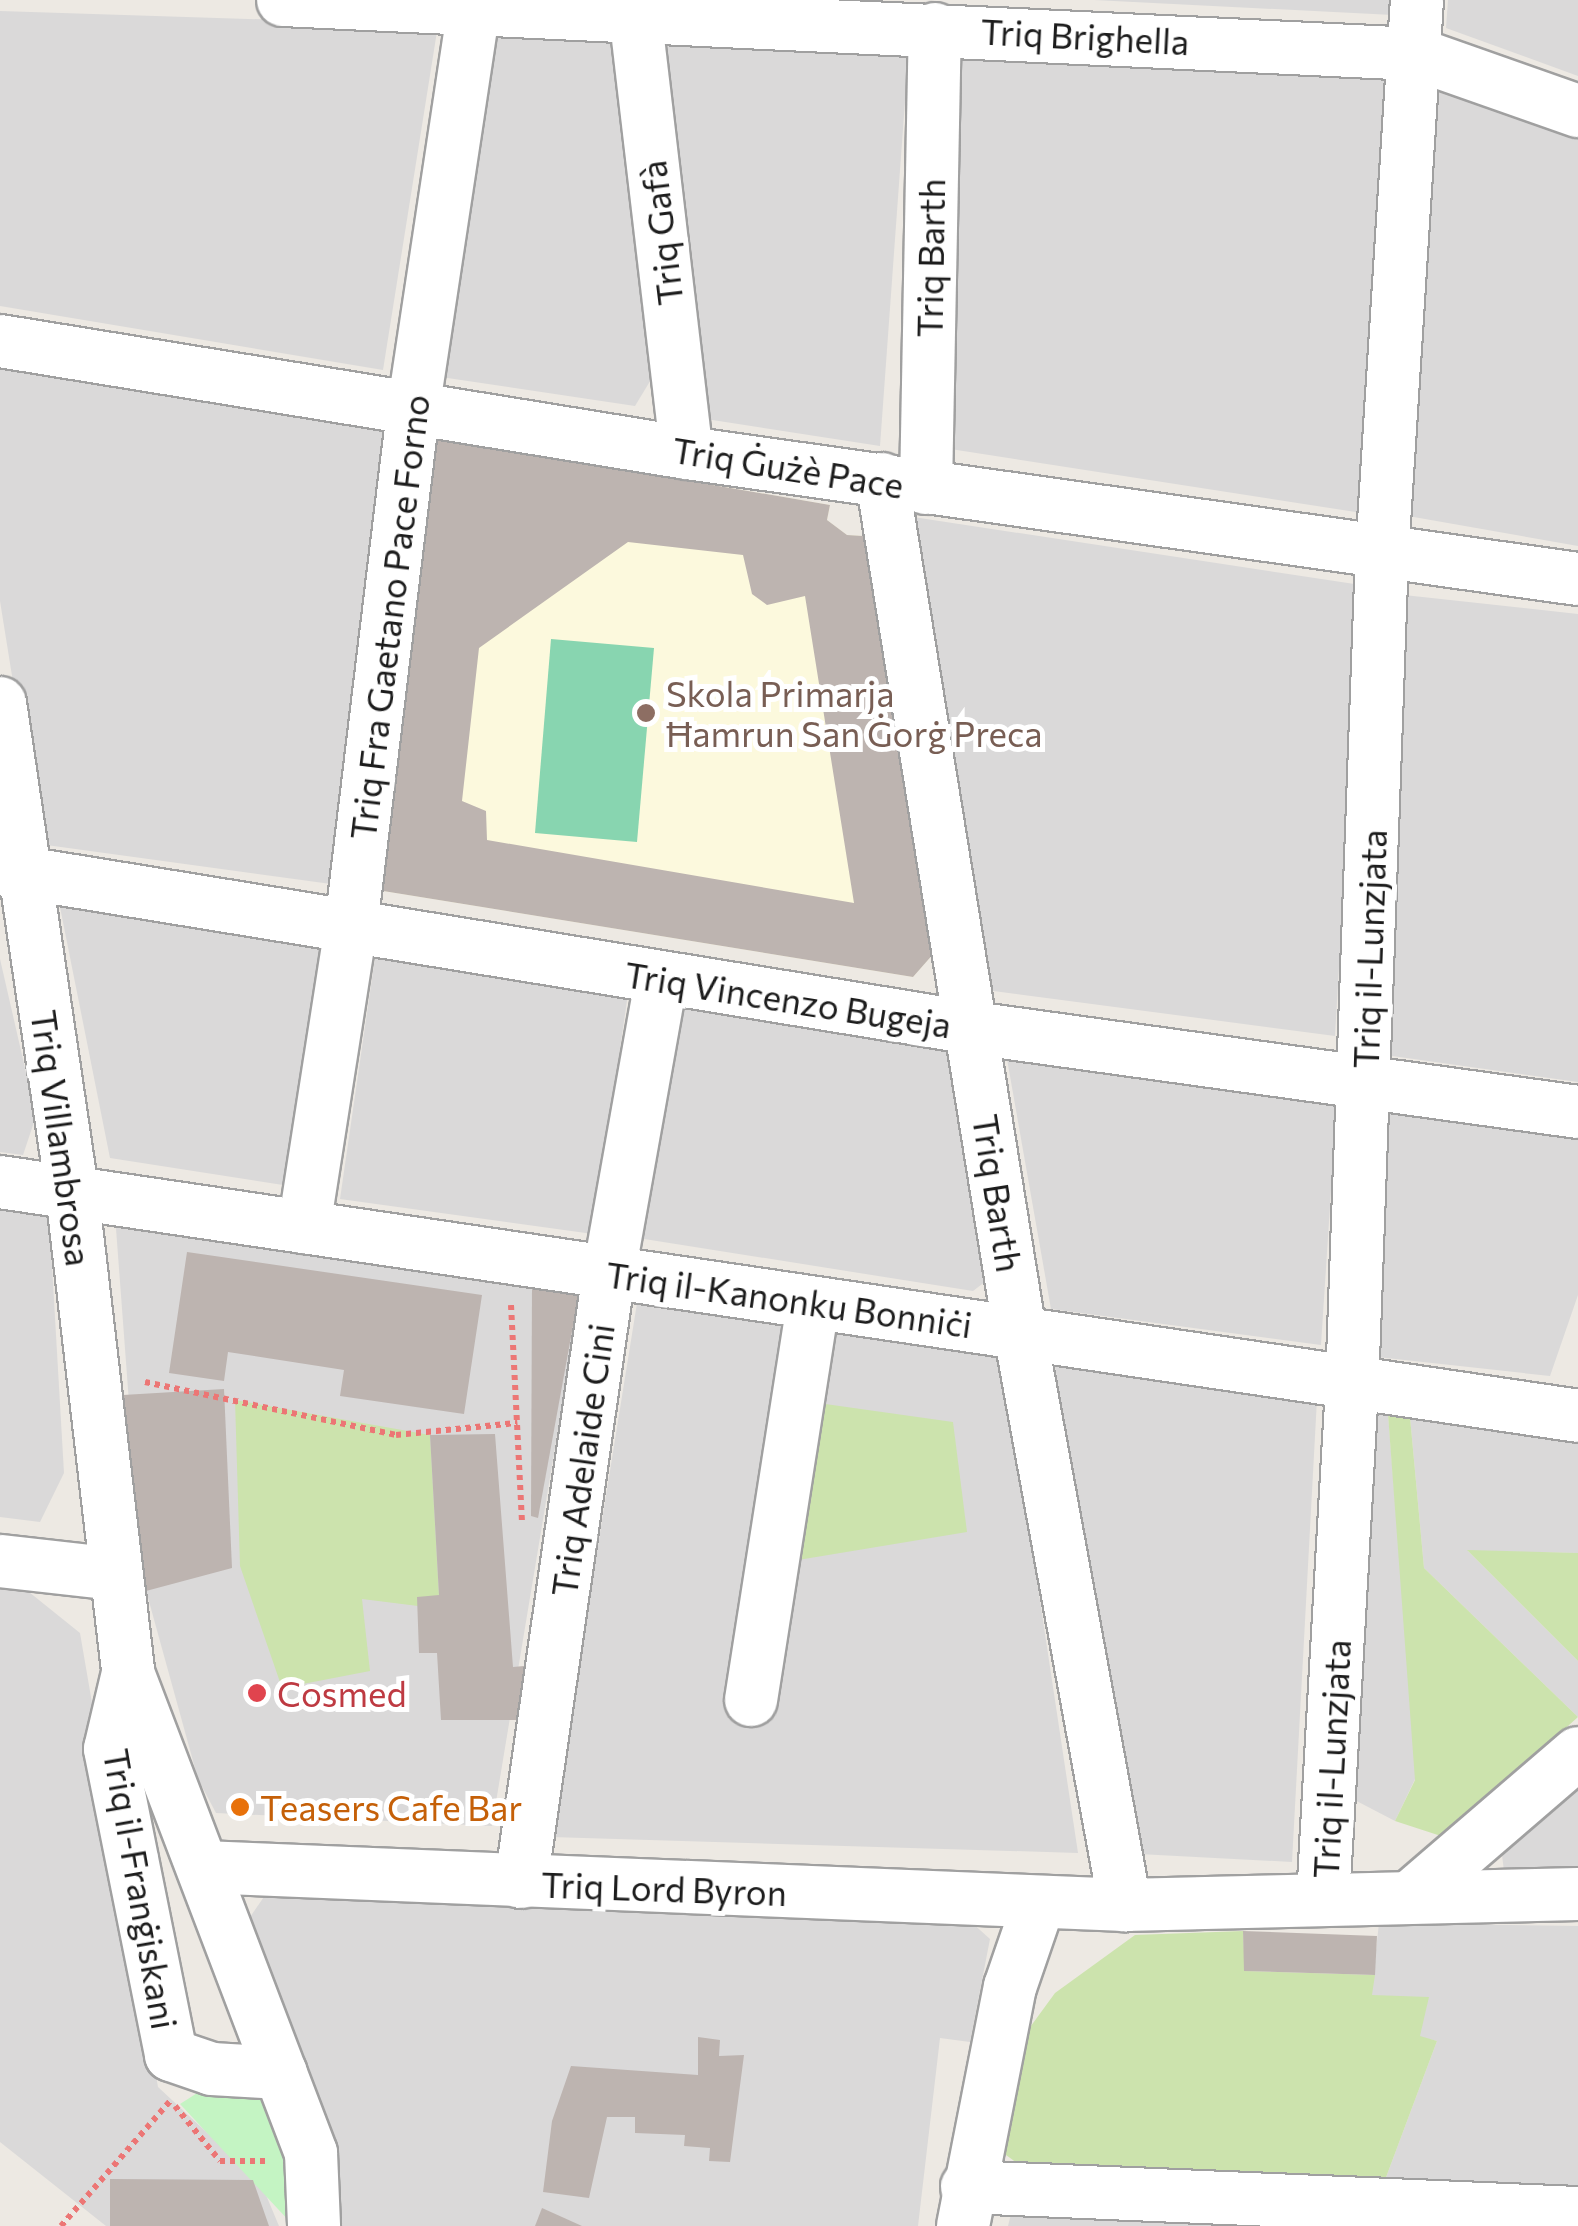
<!DOCTYPE html>
<html>
<head>
<meta charset="utf-8">
<style>
	body { margin:0 }
	#map { position:relative; width:1578px; height:2226px; overflow:hidden; background:#ede9e3; font-family:Commissioner,sans-serif }
	div>[style] { position:absolute }
	.residential>* { inset:0; background:#dad9d9 }
	.education>* { inset:0; background:#fcf9dd }
	.grass>* { inset:0; background:#cce3ad }
	.park>* { inset:0; background:#c4f4c3 }
	.pitch>* { inset:0; background:#88d5b0 }
	.building>* { inset:0; background:#bdb4b0 }
	.path>* { height:6px; margin-top:-3px; transform-origin:0; background:repeating-linear-gradient(90deg,#ec7675 0 5px,transparent 0 10px) }
	.roads { filter:drop-shadow(2px 0 #a0a0a0) drop-shadow(-2px 0 #a0a0a0) drop-shadow(0 2px #a0a0a0) drop-shadow(0 -2px #a0a0a0) }
	.minor>* { height:52px; margin:-26px; padding:0 26px; transform-origin:26px; border-radius:26px; background:#fff }
	.dots>* { width:28px; height:28px; translate:-50% -50%; box-sizing:border-box; border:5px solid #fff; border-radius:50% }
	span { translate:-50% -50%; white-space:nowrap; text-align:center; line-height:1.15; -webkit-text-stroke:10px #fff; paint-order:stroke }
	.street-label { font-size:35px; color:#1c1c1c }
	.education-label { font-size:35px; color:#785e54 }
	.left { translate:0 -50%; text-align:left }
	.health-label { font-size:35px; color:#be3a42 }
	.food-label { font-size:35px; color:#c56008 }
</style>
</head>
<body>
<div id="map">
	<div class="residential">
		<div style="clip-path:polygon(1094px 0,1393px 0,1393px 15px)"></div>
		<div style="clip-path:polygon(1448px 0,1578px 0,1578px 76px,1446px 28px)"></div>
		<div style="clip-path:polygon(0 11px,438px 25px,383px 370px,0 306px)"></div>
		<div style="clip-path:polygon(611px 25px,658px 368px,635px 406px,434px 376px,477px 40px)"></div>
		<div style="clip-path:polygon(652px 33px,909px 46px,880px 446px,706px 419px)"></div>
		<div style="clip-path:polygon(957px 48px,1392px 66px,1362px 513px,944px 448px)"></div>
		<div style="clip-path:polygon(1430px 79px,1578px 136px,1578px 546px,1408px 516px)"></div>
		<div style="clip-path:polygon(0 368px,395px 430px,331px 884px,39px 844px,0 601px)"></div>
		<div style="clip-path:polygon(900px 515px,1361px 585px,1335px 1036px,986px 990px)"></div>
		<div style="clip-path:polygon(1404px 595px,1578px 614px,1578px 1082px,1378px 1054px)"></div>
		<div style="clip-path:polygon(58px 897px,329px 939px,296px 1187px,110px 1158px)"></div>
		<div style="clip-path:polygon(376px 951px,629px 987px,593px 1234px,340px 1199px)"></div>
		<div style="clip-path:polygon(0 959px,36px 1116px,23px 1155px,0 1152px)"></div>
		<div style="clip-path:polygon(686px 1001px,944px 1036px,990px 1278px,973px 1291px,638px 1238px)"></div>
		<div style="clip-path:polygon(1004px 1042px,1337px 1098px,1321px 1345px,1051px 1309px)"></div>
		<div style="clip-path:polygon(1390px 1107px,1578px 1133px,1578px 1295px,1550px 1376px,1368px 1356px)"></div>
		<div style="clip-path:polygon(0 1207px,49px 1214px,64px 1473px,40px 1522px,0 1517px)"></div>
		<div style="clip-path:polygon(115px 1215px,582px 1285px,492px 1826px,216px 1813px,198px 1779px,142px 1576px)"></div>
		<div style="clip-path:polygon(638px 1297px,1003px 1355px,1078px 1853px,551px 1837px)"></div>
		<div style="clip-path:polygon(1054px 1361px,1317px 1399px,1292px 1862px,1139px 1854px)"></div>
		<div style="clip-path:polygon(1367px 1408px,1388px 1414px,1417px 1775px,1395px 1821px,1347px 1796px)"></div>
		<div style="clip-path:polygon(1410px 1417px,1578px 1443px,1578px 1553px,1468px 1551px,1578px 1661px,1578px 1717px,1424px 1568px)"></div>
		<div style="clip-path:polygon(0 1588px,29px 1592px,80px 1633px,158px 2087px,261px 2183px,279px 2226px,106px 2226px,0 2142px)"></div>
		<div style="clip-path:polygon(1578px 1779px,1578px 1869px,1505px 1879px,1499px 1831px)"></div>
		<div style="clip-path:polygon(266px 1894px,970px 1921px,990px 1939px,970px 2042px,940px 2038px,918px 2226px,341px 2226px,337px 2162px,250px 1917px)"></div>
		<div style="clip-path:polygon(1379px 1923px,1578px 1926px,1578px 2190px,1382px 2188px,1437px 2041px,1420px 2037px,1371px 1995px)"></div>
		<div style="clip-path:polygon(1011px 2214px,1248px 2226px,1008px 2226px)"></div>
	</div>
	<div class="education">
		<div style="clip-path:polygon(433px 437px,830px 505px,827px 520px,847px 535px,863px 536px,935px 952px,913px 977px,377px 890px)"></div>
	</div>
	<div class="grass">
		<div style="clip-path:polygon(235px 1400px,430px 1435px,439px 1595px,418px 1606px,362px 1599px,370px 1671px,282px 1688px,240px 1566px)"></div>
		<div style="clip-path:polygon(804px 1401px,953px 1422px,967px 1532px,786px 1562px)"></div>
		<div style="clip-path:polygon(1388px 1414px,1410px 1417px,1424px 1568px,1578px 1717px,1444px 1837px,1395px 1821px,1415px 1780px)"></div>
		<div style="clip-path:polygon(1467px 1550px,1578px 1553px,1578px 1661px)"></div>
		<div style="clip-path:polygon(1243px 1931px,1245px 1971px,1375px 1975px,1372px 1995px,1429px 1997px,1420px 2036px,1437px 2041px,1382px 2188px,1029px 2172px,1006px 2155px,1003px 2126px,1028px 2030px,1055px 1993px,1135px 1935px)"></div>
	</div>
	<div class="park">
		<div style="clip-path:polygon(272px 2080px,302px 2148px,291px 2223px,180px 2104px,216px 2081px)"></div>
	</div>
	<div class="pitch">
		<div style="clip-path:polygon(551px 639px,654px 648px,637px 842px,535px 833px)"></div>
	</div>
	<div class="building">
		<div style="clip-path:polygon(evenodd,433px 437px,830px 505px,827px 520px,847px 535px,863px 536px,935px 952px,913px 977px,377px 890px,433px 437px,628px 542px,743px 555px,752px 594px,767px 605px,805px 596px,854px 903px,487px 840px,486px 811px,462px 801px,479px 648px,628px 542px)"></div>
		<div style="clip-path:polygon(187px 1252px,482px 1295px,464px 1414px,340px 1396px,344px 1370px,228px 1352px,224px 1381px,169px 1373px)"></div>
		<div style="clip-path:polygon(532px 1285px,579px 1293px,538px 1518px,531px 1516px)"></div>
		<div style="clip-path:polygon(224px 1389px,232px 1568px,146px 1591px,129px 1502px,123px 1395px)"></div>
		<div style="clip-path:polygon(495px 1434px,513px 1667px,535px 1665px,524px 1720px,441px 1720px,437px 1653px,419px 1653px,417px 1597px,439px 1595px,430px 1435px)"></div>
		<div style="clip-path:polygon(1243px 1931px,1377px 1936px,1375px 1975px,1244px 1971px)"></div>
		<div style="clip-path:polygon(698px 2037px,720px 2040px,719px 2056px,744px 2055px,730px 2162px,709px 2161px,710px 2148px,684px 2146px,685px 2135px,635px 2133px,635px 2117px,607px 2117px,589px 2198px,543px 2192px,552px 2121px,571px 2066px,698px 2075px)"></div>
		<div style="clip-path:polygon(110px 2179px,253px 2180px,269px 2226px,110px 2226px)"></div>
		<div style="clip-path:polygon(542px 2208px,582px 2226px,535px 2226px)"></div>
	</div>
	<div class="path">
		<div style="left:511px;top:1305px;width:218px;rotate:87.1deg"></div>
		<div style="left:145px;top:1382px;width:257px;rotate:11.9deg"></div>
		<div style="left:396px;top:1435px;width:122px;rotate:-5.7deg"></div>
		<div style="left:175px;top:2106px;width:71px;rotate:50.7deg"></div>
		<div style="left:220px;top:2161px;width:46px"></div>
		<div style="left:61px;top:2226px;width:166px;rotate:-48.9deg"></div>
	</div>
	<div class="roads">
		<div class="minor">
			<div style="left:283px;top:0;width:1134px;rotate:2.73deg"></div>
			<div style="left:1416px;top:54px;width:172px;rotate:19.4deg"></div>
			<div style="left:635px;top:13px;width:443px;rotate:83.3deg"></div>
			<div style="left:0;top:341px;width:696px;rotate:9.26deg"></div>
			<div style="left:687px;top:453px;width:900px;rotate:8.05deg"></div>
			<div style="left:882px;top:479px;width:865px;rotate:80.82deg"></div>
			<div style="left:1020px;top:1333px;width:582px;rotate:79.6deg"></div>
			<div style="left:926px;top:488px;width:459px;rotate:-88.9deg"></div>
			<div style="left:0;top:703px;width:495px;rotate:81.6deg"></div>
			<div style="left:72px;top:1193px;width:483px;rotate:83.3deg"></div>
			<div style="left:128px;top:1673px;width:514px;rotate:69.13deg"></div>
			<div style="left:311px;top:2153px;width:73px;rotate:87.6deg"></div>
			<div style="left:0;top:869px;width:986px;rotate:9.28deg"></div>
			<div style="left:973px;top:1028px;width:611px;rotate:7.9deg"></div>
			<div style="left:0;top:1182px;width:1595px;rotate:8.43deg"></div>
			<div style="left:304px;top:1227px;width:305px;rotate:-81.1deg"></div>
			<div style="left:351px;top:926px;width:526px;rotate:-83.12deg"></div>
			<div style="left:414px;top:404px;width:402px;rotate:-81.4deg"></div>
			<div style="left:0;top:1561px;width:116px;rotate:6.4deg"></div>
			<div style="left:128px;top:1673px;width:78px;rotate:103.3deg"></div>
			<div style="left:110px;top:1749px;width:312px;rotate:78.7deg"></div>
			<div style="left:171px;top:2055px;width:43px;rotate:18.9deg"></div>
			<div style="left:212px;top:2069px;width:69px;rotate:3.3deg"></div>
			<div style="left:751px;top:1700px;width:402px;rotate:-81.1deg"></div>
			<div style="left:203px;top:1867px;width:923px;rotate:2.36deg"></div>
			<div style="left:1125px;top:1905px;width:453px;rotate:-1.4deg"></div>
			<div style="left:521px;top:1882px;width:615px;rotate:-81.78deg"></div>
			<div style="left:609px;top:1273px;width:298px;rotate:-79.9deg"></div>
			<div style="left:1414px;top:1894px;width:216px;rotate:-40.7deg"></div>
			<div style="left:1323px;top:1899px;width:513px;rotate:-86.76deg"></div>
			<div style="left:1352px;top:1387px;width:834px;rotate:-87.94deg"></div>
			<div style="left:1382px;top:554px;width:555px;rotate:-86.39deg"></div>
			<div style="left:967px;top:2187px;width:612px;rotate:2.44deg"></div>
			<div style="left:963px;top:2226px;width:244px;rotate:-78.9deg"></div>
			<div style="left:1010px;top:1987px;width:89px;rotate:-71deg"></div>
		</div>
	</div>
	<div class="dots">
		<div style="left:646px;top:713px;background:#8d6e63"></div>
		<div style="left:257px;top:1693px;background:#e0444e"></div>
		<div style="left:240px;top:1807px;background:#e8710a"></div>
	</div>
	<div class="street-label">
		<span style="left:1085px;top:36px;rotate:3deg">Triq Brighella</span>
		<span style="left:661px;top:233px;rotate:-97deg">Triq Gafà</span>
		<span style="left:930px;top:258px;rotate:-89deg">Triq Barth</span>
		<span style="left:788px;top:467px;rotate:9deg">Triq Ġużè Pace</span>
		<span style="left:389px;top:617px;rotate:-83deg">Triq Fra Gaetano Pace Forno</span>
		<span style="left:1369px;top:949px;rotate:-88deg">Triq il-Lunzjata</span>
		<span style="left:788px;top:999px;rotate:9deg">Triq Vincenzo Bugeja</span>
		<span style="left:62px;top:1138px;rotate:82deg">Triq Villambrosa</span>
		<span style="left:998px;top:1193px;rotate:81deg">Triq Barth</span>
		<span style="left:789px;top:1299px;rotate:8deg">Triq il-Kanonku Bonniċi</span>
		<span style="left:582px;top:1460px;rotate:-82deg">Triq Adelaide Cini</span>
		<span style="left:1331px;top:1759px;rotate:-87deg">Triq il-Lunzjata</span>
		<span style="left:664px;top:1888px;rotate:2deg">Triq Lord Byron</span>
		<span style="left:141px;top:1889px;rotate:80deg">Triq il-Franġiskani</span>
	</div>
	<div class="education-label">
		<span class="left" style="left:666px;top:713px">Skola Primarja<br>Ħamrun San Ġorġ Preca</span>
	</div>
	<div class="health-label">
		<span class="left" style="left:277px;top:1693px">Cosmed</span>
	</div>
	<div class="food-label">
		<span class="left" style="left:260px;top:1807px">Teasers Cafe Bar</span>
	</div>
</div>
</body>
</html>
